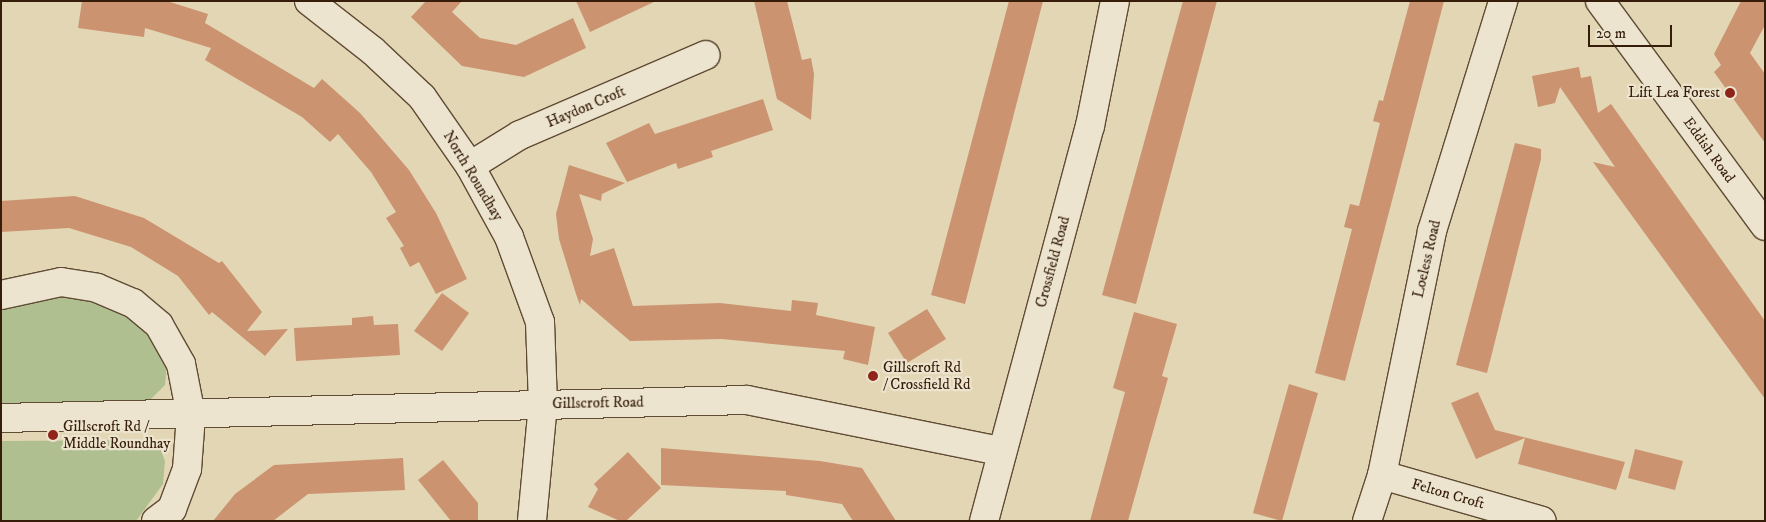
<!DOCTYPE html>
<html>
<head>
<meta charset="utf-8">
<style>
	body { margin:0 }
	#map { position:relative; width:1766px; height:522px; overflow:hidden; background:#e2d6b4; font-family:"IM FELL DW Pica",serif }
	div>[style] { position:absolute }
	.green>* { inset:0; background:#afbf90 }
	.building>* { inset:0; background:#cc9371 }
	.roads { filter:drop-shadow(1px 0 #604b34) drop-shadow(-1px 0 #604b34) drop-shadow(0 1px #604b34) drop-shadow(0 -1px #604b34) }
	.minor>* { height:28px; margin:-14px; padding:0 14px; transform-origin:14px; border-radius:14px; background:#ece4ce }
	.dots>* { width:14px; height:14px; translate:-50% -50%; box-sizing:border-box; border:2px solid #ece4ce; border-radius:50% }
	span { translate:-50% -50%; white-space:nowrap; text-align:center; line-height:1.15; -webkit-text-stroke:4.5px #ece4ce; paint-order:stroke }
	.poi-label { font-size:15px; color:#351d09 }
	.right { translate:-100% -50%; text-align:right }
	.left { translate:0 -50%; text-align:left }
	.street-label { font-size:15px; color:#351d09 }
	.frame { position:absolute; inset:0; border:2px solid #351d09; pointer-events:none }
	.scale { position:absolute; left:1588px; top:25px; width:84px; height:22px; box-sizing:border-box; border:2px solid #351d09; border-top:0; padding-left:6px; font-size:15px; line-height:18px; white-space:nowrap; color:#351d09; -webkit-text-stroke:4px #ece4ce; paint-order:stroke }
</style>
</head>
<body>
<div id="map">
	<div class="green">
		<div style="clip-path:polygon(57px 289px,102px 298px,143px 320px,167px 363px,165px 385px,150px 400px,1px 407px,1px 310px,11px 304px)"></div>
		<div style="clip-path:polygon(157px 440px,165px 461px,163px 484px,136px 521px,1px 521px,1px 441px)"></div>
	</div>
	<div class="building">
		<div style="clip-path:polygon(82px 1px,167px 1px,208px 14px,205px 23px,314px 88px,322px 79px,360px 113px,409px 170px,436px 213px,467px 279px,436px 294px,419px 262px,410px 267px,400px 248px,404px 246px,386px 218px,396px 212px,371px 172px,338px 134px,330px 142px,302px 117px,205px 60px,211px 48px,145px 28px,144px 37px,78px 28px)"></div>
		<div style="clip-path:polygon(426px 1px,462px 1px,452px 12px,480px 38px,516px 45px,573px 18px,586px 48px,524px 77px,462px 66px,411px 17px)"></div>
		<div style="clip-path:polygon(576px 1px,656px 1px,590px 32px)"></div>
		<div style="clip-path:polygon(754px 1px,787px 1px,802px 60px,811px 58px,814px 74px,811px 120px,777px 99px)"></div>
		<div style="clip-path:polygon(1009px 1px,1043px 1px,965px 304px,931px 295px)"></div>
		<div style="clip-path:polygon(1183px 1px,1217px 1px,1136px 304px,1102px 295px)"></div>
		<div style="clip-path:polygon(1410px 1px,1444px 1px,1345px 381px,1315px 373px,1352px 229px,1344px 227px,1350px 204px,1359px 206px,1380px 123px,1373px 121px,1379px 100px,1383px 101px)"></div>
		<div style="clip-path:polygon(1741px 1px,1765px 1px,1765px 25px,1750px 53px,1765px 74px,1765px 143px,1714px 72px,1721px 65px,1714px 54px)"></div>
		<div style="clip-path:polygon(1579px 67px,1581px 78px,1591px 76px,1598px 113px,1611px 104px,1765px 321px,1765px 399px,1593px 162px,1615px 167px,1560px 87px,1555px 103px,1538px 107px,1532px 76px)"></div>
		<div style="clip-path:polygon(763px 99px,773px 130px,711px 151px,713px 157px,678px 169px,676px 163px,627px 182px,606px 143px,649px 123px,655px 134px)"></div>
		<div style="clip-path:polygon(1515px 143px,1541px 149px,1541px 159px,1487px 373px,1456px 365px)"></div>
		<div style="clip-path:polygon(569px 165px,625px 183px,602px 194px,601px 201px,579px 194px,593px 239px,590px 256px,614px 248px,633px 306px,720px 303px,791px 311px,792px 300px,818px 303px,816px 315px,875px 327px,868px 365px,843px 359px,845px 351px,722px 339px,630px 341px,581px 299px,580px 305px,576px 294px,559px 239px,556px 214px)"></div>
		<div style="clip-path:polygon(75px 196px,144px 218px,219px 263px,222px 261px,262px 312px,247px 331px,288px 329px,265px 356px,212px 312px,209px 315px,178px 276px,131px 247px,69px 228px,1px 232px,1px 201px)"></div>
		<div style="clip-path:polygon(442px 293px,469px 313px,442px 351px,414px 331px)"></div>
		<div style="clip-path:polygon(927px 309px,946px 339px,907px 363px,888px 333px)"></div>
		<div style="clip-path:polygon(1134px 312px,1177px 324px,1162px 376px,1168px 378px,1128px 521px,1090px 521px,1125px 392px,1113px 388px)"></div>
		<div style="clip-path:polygon(373px 316px,374px 325px,398px 324px,400px 355px,296px 361px,294px 328px,352px 325px,352px 318px)"></div>
		<div style="clip-path:polygon(1289px 384px,1318px 393px,1282px 521px,1253px 513px)"></div>
		<div style="clip-path:polygon(1478px 392px,1495px 430px,1625px 462px,1616px 490px,1518px 464px,1525px 438px,1476px 459px,1451px 403px)"></div>
		<div style="clip-path:polygon(661px 448px,820px 461px,862px 468px,896px 521px,853px 521px,842px 504px,786px 495px,786px 491px,661px 485px)"></div>
		<div style="clip-path:polygon(1635px 449px,1683px 461px,1675px 490px,1628px 478px)"></div>
		<div style="clip-path:polygon(628px 452px,661px 488px,626px 521px,620px 521px,588px 507px,598px 489px,594px 484px)"></div>
		<div style="clip-path:polygon(403px 458px,405px 490px,308px 494px,273px 521px,213px 521px,235px 494px,274px 465px)"></div>
		<div style="clip-path:polygon(443px 460px,478px 503px,478px 521px,451px 521px,418px 480px)"></div>
	</div>
	<div class="roads">
		<div class="minor">
			<div style="left:309px;top:1px;width:81px;rotate:38deg"></div>
			<div style="left:373px;top:51px;width:67px;rotate:43.2deg"></div>
			<div style="left:422px;top:97px;width:84px;rotate:55.2deg"></div>
			<div style="left:470px;top:166px;width:81px;rotate:61.2deg"></div>
			<div style="left:509px;top:237px;width:90px;rotate:70deg"></div>
			<div style="left:540px;top:322px;width:82px;rotate:87.9deg"></div>
			<div style="left:543px;top:404px;width:118px;rotate:95.4deg"></div>
			<div style="left:1600px;top:1px;width:279px;rotate:53.7deg"></div>
			<div style="left:470px;top:166px;width:59px;rotate:-31.8deg"></div>
			<div style="left:520px;top:135px;width:202px;rotate:-23.3deg"></div>
			<div style="left:1px;top:295px;width:61px;rotate:-12.2deg"></div>
			<div style="left:61px;top:282px;width:36px;rotate:9deg"></div>
			<div style="left:97px;top:288px;width:39px;rotate:23deg"></div>
			<div style="left:133px;top:303px;width:34px;rotate:40deg"></div>
			<div style="left:159px;top:325px;width:45px;rotate:60.6deg"></div>
			<div style="left:181px;top:364px;width:52px;rotate:78.9deg"></div>
			<div style="left:191px;top:415px;width:54px;rotate:94.2deg"></div>
			<div style="left:187px;top:469px;width:43px;rotate:110.6deg"></div>
			<div style="left:172px;top:509px;width:20px;rotate:143deg"></div>
			<div style="left:1px;top:418px;width:746px;rotate:-1.38deg"></div>
			<div style="left:747px;top:400px;width:259px;rotate:11.4deg"></div>
			<div style="left:1382px;top:475px;width:166px;rotate:16deg"></div>
			<div style="left:984px;top:521px;width:409px;rotate:-75deg"></div>
			<div style="left:1090px;top:126px;width:127px;rotate:-78.7deg"></div>
			<div style="left:1367px;top:521px;width:48px;rotate:-71.9deg"></div>
			<div style="left:1382px;top:475px;width:249px;rotate:-78.4deg"></div>
			<div style="left:1432px;top:231px;width:241px;rotate:-72.8deg"></div>
		</div>
	</div>
	<div class="dots">
		<div style="left:1730px;top:93px;background:#8f2418"></div>
		<div style="left:873px;top:376px;background:#8f2418"></div>
		<div style="left:53px;top:435px;background:#8f2418"></div>
	</div>
	<div class="poi-label">
		<span class="right" style="left:1720px;top:93px">Lift Lea Forest</span>
		<span class="left" style="left:883px;top:376px">Gillscroft Rd<br>/ Crossfield Rd</span>
		<span class="left" style="left:63px;top:435px">Gillscroft Rd /<br>Middle Roundhay</span>
	</div>
	<div class="street-label">
		<span style="left:586px;top:107px;rotate:-23deg">Haydon Croft</span>
		<span style="left:1709px;top:150px;rotate:54deg">Eddish Road</span>
		<span style="left:473px;top:176px;rotate:59deg">North Roundhay</span>
		<span style="left:1427px;top:259px;rotate:-77deg">Loeless Road</span>
		<span style="left:1053px;top:262px;rotate:-75deg">Crossfield Road</span>
		<span style="left:598px;top:403px;rotate:-1deg">Gillscroft Road</span>
		<span style="left:1448px;top:494px;rotate:16deg">Felton Croft</span>
	</div>
	<div class="frame"></div>
	<div class="scale">20 m</div>
</div>
</body>
</html>
